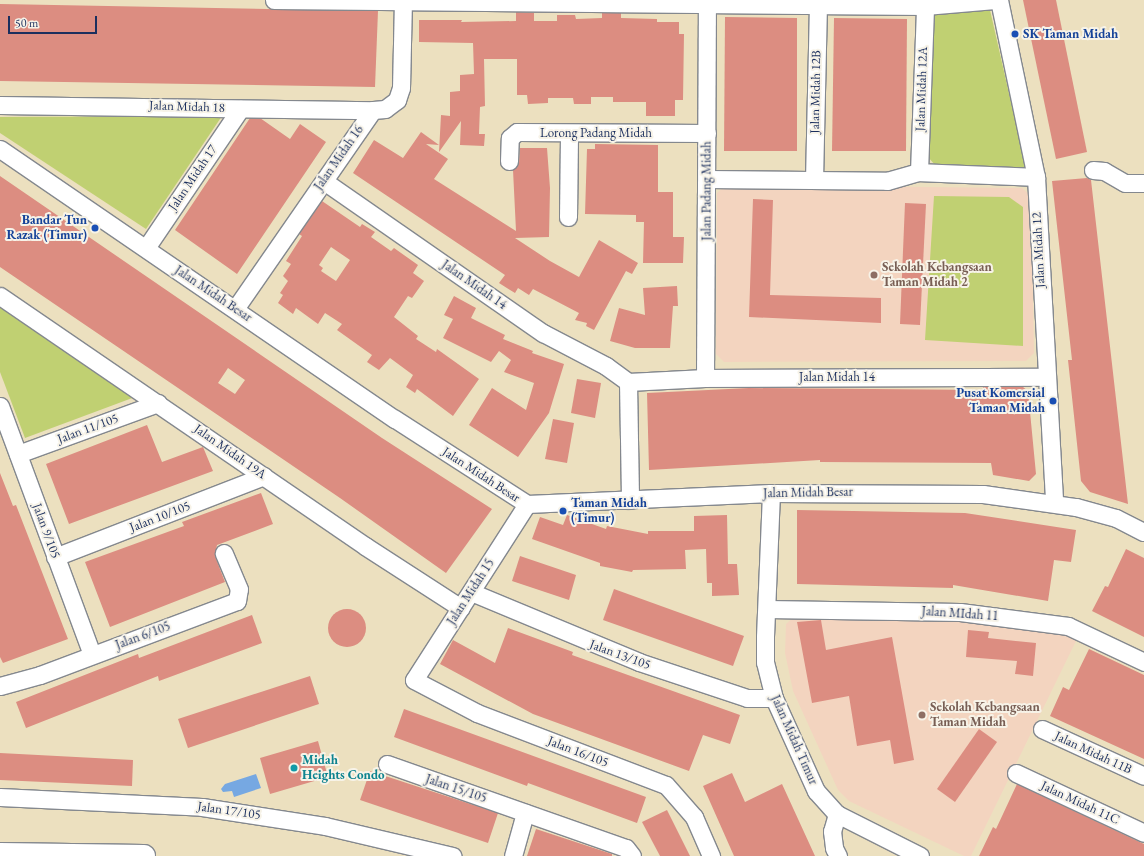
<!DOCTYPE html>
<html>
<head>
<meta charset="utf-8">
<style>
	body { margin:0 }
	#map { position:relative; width:1144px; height:856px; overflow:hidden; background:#ece0bf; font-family:"EB Garamond",serif }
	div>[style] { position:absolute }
	.built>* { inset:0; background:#f3d4bf }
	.green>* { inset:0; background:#c0d072 }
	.water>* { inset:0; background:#76a8e2 }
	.building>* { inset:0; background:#dc8d81 }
	.round { border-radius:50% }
	.roads { filter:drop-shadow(1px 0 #84888e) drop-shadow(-1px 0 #84888e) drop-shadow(0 1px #84888e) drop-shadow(0 -1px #84888e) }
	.minor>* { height:17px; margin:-8.5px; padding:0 8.5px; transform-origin:8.5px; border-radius:8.5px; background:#fff }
	.highway>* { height:22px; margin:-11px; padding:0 11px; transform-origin:11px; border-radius:11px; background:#fff }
	.dots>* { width:11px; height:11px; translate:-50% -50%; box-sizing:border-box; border:2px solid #f7f3e8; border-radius:50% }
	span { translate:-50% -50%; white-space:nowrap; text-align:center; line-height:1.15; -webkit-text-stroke:4px #f7f3e8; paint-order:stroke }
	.transit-label { font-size:13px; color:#164399; font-weight:700 }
	.left { translate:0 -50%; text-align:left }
	.right { translate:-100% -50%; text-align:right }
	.street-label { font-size:13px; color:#1b2f5e }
	.education-label { font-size:13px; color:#785e54; font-weight:700 }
	.culture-label { font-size:13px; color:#0d838f; font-weight:700 }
	.scale { position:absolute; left:8px; top:16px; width:89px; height:18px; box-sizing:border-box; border:2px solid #1b2f5e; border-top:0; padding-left:5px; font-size:12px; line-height:14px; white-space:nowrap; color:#1b2f5e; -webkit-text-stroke:3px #f7f3e8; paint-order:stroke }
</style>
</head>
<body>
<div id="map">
	<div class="built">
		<div style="clip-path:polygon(726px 185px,1022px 188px,1031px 196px,1034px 353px,1026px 361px,724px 362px,716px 354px,717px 193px)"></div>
		<div style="clip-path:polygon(795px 616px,964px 617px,1067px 634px,1077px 639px,971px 856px,964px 856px,849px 801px,838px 790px,793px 691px,785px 653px,786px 624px)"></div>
	</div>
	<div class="green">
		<div style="clip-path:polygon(990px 10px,1026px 168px,936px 166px,927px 156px,931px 12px)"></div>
		<div style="clip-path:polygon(222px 116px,146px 229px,0 133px,0 117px)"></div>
		<div style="clip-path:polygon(934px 196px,1009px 197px,1023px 207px,1023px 346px,925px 340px)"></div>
		<div style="clip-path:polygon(0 300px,135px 397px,25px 438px,0 372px)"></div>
	</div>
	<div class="water">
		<div style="clip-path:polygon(256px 774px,261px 788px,234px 797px,232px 791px,223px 792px,221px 789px,225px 784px)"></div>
	</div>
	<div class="building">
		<div style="clip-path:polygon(1023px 0,1056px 0,1087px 152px,1056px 159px)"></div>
		<div style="clip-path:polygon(0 4px,378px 11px,375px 87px,0 81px)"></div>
		<div style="clip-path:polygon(516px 12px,534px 13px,534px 21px,557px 21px,557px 15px,575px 15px,576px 19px,602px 18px,602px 13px,621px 13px,621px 18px,657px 19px,657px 22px,679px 22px,679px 34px,684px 34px,683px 100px,675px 100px,675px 116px,646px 116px,646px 102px,613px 102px,613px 97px,591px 97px,591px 104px,574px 104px,573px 98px,548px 98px,548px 103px,528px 104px,527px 95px,517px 95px,517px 59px,484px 59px,485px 106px,480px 107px,479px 134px,485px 134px,484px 146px,460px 145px,461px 121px,439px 152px,441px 115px,450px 116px,450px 92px,460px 91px,460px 75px,474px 74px,473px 43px,419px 42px,419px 20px,462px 20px,461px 22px,516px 21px)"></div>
		<div style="clip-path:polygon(725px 17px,797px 18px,797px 151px,724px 151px)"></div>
		<div style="clip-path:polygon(834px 18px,907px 19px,906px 151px,832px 151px)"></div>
		<div style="clip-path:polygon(250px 118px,260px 118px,290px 139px,300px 124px,326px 142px,237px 274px,175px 230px)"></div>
		<div style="clip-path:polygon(421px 132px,439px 145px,426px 144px,448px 159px,434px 179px,516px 231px,513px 170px,519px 162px,520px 148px,547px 148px,550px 188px,549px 237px,515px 238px,550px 261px,579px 277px,599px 240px,638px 263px,632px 274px,626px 271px,594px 330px,586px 326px,587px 323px,575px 320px,579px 313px,533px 289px,529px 295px,518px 288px,515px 293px,499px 283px,505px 275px,353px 173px,374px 140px,403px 158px)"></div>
		<div style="clip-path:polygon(595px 144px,658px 145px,658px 192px,673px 192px,673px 237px,684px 237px,683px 263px,643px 263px,644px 222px,636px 222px,636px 215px,585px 214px,587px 149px,595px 149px)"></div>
		<div style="clip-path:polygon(evenodd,0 176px,382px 438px,492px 509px,446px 573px,340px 498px,0 267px,0 176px,228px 368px,245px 380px,235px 394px,218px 383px,228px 368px)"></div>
		<div style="clip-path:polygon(1087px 178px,1091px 180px,1128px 504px,1090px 492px,1081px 481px,1068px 360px,1072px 360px,1052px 181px)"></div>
		<div style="clip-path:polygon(753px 199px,773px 200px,770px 295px,881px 298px,881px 323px,749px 317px)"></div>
		<div style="clip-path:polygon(evenodd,322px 201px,360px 227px,362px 224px,375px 232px,371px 237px,391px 251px,394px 248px,418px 265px,413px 273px,424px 281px,412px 298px,408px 296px,394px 317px,418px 336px,416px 339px,436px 352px,437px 349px,479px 379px,453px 416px,417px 389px,415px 393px,406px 387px,413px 375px,390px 358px,379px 370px,367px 362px,372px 355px,337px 330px,342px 324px,325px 313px,318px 324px,296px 308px,293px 314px,278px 303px,283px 295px,280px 293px,288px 281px,283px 276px,291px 264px,286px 261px,302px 236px,299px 234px,322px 201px,331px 247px,350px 260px,336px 281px,321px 271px,323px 268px,319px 265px,331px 247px)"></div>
		<div style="clip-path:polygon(905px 203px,926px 204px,920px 325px,900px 324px)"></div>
		<div style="clip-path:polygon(677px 286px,678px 306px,673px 306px,670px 348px,635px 348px,610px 341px,619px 308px,645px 315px,643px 288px)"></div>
		<div style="clip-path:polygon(454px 296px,476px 308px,471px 318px,505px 335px,503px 339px,533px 351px,532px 353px,564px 364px,549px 413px,518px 457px,469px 425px,492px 388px,526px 410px,534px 383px,504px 372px,511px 360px,499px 351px,491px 362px,443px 338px,453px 319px,444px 315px)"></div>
		<div style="clip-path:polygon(577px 379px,601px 383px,595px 418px,571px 413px)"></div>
		<div style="clip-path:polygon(983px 387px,1023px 387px,1028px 391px,1036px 474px,1029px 481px,993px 475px,991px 463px,820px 462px,820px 460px,649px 470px,647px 393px,749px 388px,983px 390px)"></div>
		<div style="clip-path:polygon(553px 419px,574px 423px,567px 463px,545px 459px)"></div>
		<div style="clip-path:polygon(147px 425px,162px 462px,203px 447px,213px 471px,69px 524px,46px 464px)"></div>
		<div style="clip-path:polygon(0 473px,13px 506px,16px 505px,68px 639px,3px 663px,0 657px)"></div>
		<div style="clip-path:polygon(261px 493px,273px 524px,217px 545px,215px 556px,225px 582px,110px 627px,85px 562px,184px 526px,182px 522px)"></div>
		<div style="clip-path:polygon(797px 510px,965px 513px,1076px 530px,1071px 562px,1054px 560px,1048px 601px,953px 585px,953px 588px,797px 584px)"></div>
		<div style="clip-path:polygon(567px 515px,606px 529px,607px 526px,648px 534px,648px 531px,694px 531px,694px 516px,727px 515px,728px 564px,737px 564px,739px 595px,712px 596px,712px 583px,707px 583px,706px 549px,685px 550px,686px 569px,633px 570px,632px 572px,600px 566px,600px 563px,532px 539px,540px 517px,563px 525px)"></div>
		<div style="clip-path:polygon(1126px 549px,1144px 558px,1144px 637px,1092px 611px,1105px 586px,1108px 587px)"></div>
		<div style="clip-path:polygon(520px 556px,576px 575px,569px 600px,512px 581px)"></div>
		<div style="clip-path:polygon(614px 589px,744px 636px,733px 666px,603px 620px)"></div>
		<div class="round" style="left:328px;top:609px;width:38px;height:38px"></div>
		<div style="clip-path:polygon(252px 615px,262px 643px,159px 681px,158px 676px,26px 728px,16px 702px,138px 654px,139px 658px)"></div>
		<div style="clip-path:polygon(821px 620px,826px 650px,892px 637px,914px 760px,894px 764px,890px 740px,857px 746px,849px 696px,812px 703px,797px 622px)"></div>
		<div style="clip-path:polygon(508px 628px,573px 652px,572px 655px,740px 715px,730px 744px,703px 735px,689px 771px,533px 714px,440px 664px,453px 640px,495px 663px)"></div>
		<div style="clip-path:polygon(968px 630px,989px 632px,988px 638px,1036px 643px,1033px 676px,1015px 674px,1017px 661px,966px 657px)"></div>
		<div style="clip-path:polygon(1089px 649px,1144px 675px,1144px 759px,1050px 716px,1063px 687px,1069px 690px)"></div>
		<div style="clip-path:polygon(310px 676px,319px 704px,188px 748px,178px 719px)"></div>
		<div style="clip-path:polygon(404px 709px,646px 797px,637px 823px,528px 783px,527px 786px,394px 737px)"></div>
		<div style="clip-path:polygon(979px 729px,997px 742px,955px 802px,937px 789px)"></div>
		<div style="clip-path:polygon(318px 741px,328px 777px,270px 794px,260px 758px)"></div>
		<div style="clip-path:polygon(0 753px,133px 760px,132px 786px,0 780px)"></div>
		<div style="clip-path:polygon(370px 771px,498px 813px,488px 843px,360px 800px)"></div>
		<div style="clip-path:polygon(732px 773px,745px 802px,782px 784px,815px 856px,734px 856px,703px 786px)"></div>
		<div style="clip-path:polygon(1017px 784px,1144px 844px,1144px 856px,979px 856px,993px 827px,996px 829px)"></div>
		<div style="clip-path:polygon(667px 810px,690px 856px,660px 856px,642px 822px)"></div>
		<div style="clip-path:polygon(536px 829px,612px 854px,612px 856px,527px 856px)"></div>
	</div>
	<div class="roads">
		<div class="minor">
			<div style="left:274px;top:0;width:651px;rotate:0.53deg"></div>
			<div style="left:925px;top:6px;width:70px;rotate:-4.9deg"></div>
			<div style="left:999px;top:0;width:181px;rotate:78.2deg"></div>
			<div style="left:1036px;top:177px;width:326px;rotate:86.8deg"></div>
			<div style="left:0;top:105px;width:373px;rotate:0.8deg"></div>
			<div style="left:0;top:149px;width:478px;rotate:34.4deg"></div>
			<div style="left:395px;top:419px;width:157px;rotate:32.8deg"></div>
			<div style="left:527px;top:504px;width:244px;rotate:-2.6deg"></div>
			<div style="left:771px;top:493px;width:212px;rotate:0.3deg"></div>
			<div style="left:983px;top:494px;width:94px;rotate:8deg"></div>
			<div style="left:1076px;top:507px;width:41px;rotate:15.4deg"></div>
			<div style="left:1116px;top:518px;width:31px;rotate:27deg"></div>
			<div style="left:509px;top:161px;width:23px;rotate:-88deg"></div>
			<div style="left:510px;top:138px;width:9px;rotate:-41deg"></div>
			<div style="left:517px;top:132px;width:190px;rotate:0.3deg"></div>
			<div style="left:1093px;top:170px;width:11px;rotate:5deg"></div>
			<div style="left:1104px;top:171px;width:24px;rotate:30deg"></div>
			<div style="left:1125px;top:183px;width:19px"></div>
			<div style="left:919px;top:172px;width:166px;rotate:-87.9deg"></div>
			<div style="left:708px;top:179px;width:179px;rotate:0.6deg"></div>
			<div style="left:887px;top:181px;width:33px;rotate:-16deg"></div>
			<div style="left:919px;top:172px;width:117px;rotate:2.4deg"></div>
			<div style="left:814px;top:180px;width:175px;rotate:-88.7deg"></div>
			<div style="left:324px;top:181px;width:267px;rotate:34.8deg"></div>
			<div style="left:543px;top:333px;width:71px;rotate:27.6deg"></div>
			<div style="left:606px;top:366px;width:27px;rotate:36deg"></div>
			<div style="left:628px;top:382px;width:77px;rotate:-3deg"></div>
			<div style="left:705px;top:378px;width:341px;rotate:-0.2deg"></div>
			<div style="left:568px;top:217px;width:84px;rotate:-89.3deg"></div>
			<div style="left:146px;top:248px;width:168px;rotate:-55.9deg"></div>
			<div style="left:0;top:296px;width:442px;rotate:34.4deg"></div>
			<div style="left:365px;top:546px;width:114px;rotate:32.9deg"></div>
			<div style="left:235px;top:309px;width:242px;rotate:-55.3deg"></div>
			<div style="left:373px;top:110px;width:12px;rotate:-5deg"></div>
			<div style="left:385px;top:109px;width:15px;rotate:-37deg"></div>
			<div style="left:397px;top:100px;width:13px;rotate:-72deg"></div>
			<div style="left:401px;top:88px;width:85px;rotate:-88.7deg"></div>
			<div style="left:705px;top:378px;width:374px;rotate:-89.7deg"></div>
			<div style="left:628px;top:382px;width:118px;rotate:89deg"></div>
			<div style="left:0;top:406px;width:265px;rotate:69.7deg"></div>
			<div style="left:18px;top:454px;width:149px;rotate:-20deg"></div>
			<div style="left:771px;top:493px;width:144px;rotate:92.4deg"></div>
			<div style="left:765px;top:637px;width:25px;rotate:90deg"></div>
			<div style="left:765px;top:662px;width:37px;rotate:76deg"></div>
			<div style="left:774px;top:698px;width:102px;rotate:65.7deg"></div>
			<div style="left:816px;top:791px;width:31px;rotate:48deg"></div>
			<div style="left:837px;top:814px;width:93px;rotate:26.8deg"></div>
			<div style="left:527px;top:504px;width:209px;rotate:122.7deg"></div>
			<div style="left:414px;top:680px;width:71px;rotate:27.6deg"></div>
			<div style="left:477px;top:713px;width:202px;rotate:20.9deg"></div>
			<div style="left:666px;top:785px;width:43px;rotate:48.8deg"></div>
			<div style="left:694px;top:817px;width:43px;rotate:66.4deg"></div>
			<div style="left:55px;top:557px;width:224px;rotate:-21.2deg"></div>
			<div style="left:471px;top:592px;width:182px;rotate:22.6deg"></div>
			<div style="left:639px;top:662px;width:114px;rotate:18.4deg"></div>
			<div style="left:747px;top:698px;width:27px"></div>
			<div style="left:767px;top:609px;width:193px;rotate:0.9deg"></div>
			<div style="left:960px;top:612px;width:109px;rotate:7.4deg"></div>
			<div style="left:1068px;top:626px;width:84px;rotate:25.3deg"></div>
			<div style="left:0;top:686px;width:41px;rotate:-15.4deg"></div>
			<div style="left:40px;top:675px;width:210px;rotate:-20.6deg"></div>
			<div style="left:237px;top:601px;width:12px;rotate:-81deg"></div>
			<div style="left:239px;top:589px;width:39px;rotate:-113deg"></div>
			<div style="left:1042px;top:729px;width:112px;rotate:24.7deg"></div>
			<div style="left:387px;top:764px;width:253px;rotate:19.4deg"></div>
			<div style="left:626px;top:848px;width:10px;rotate:53deg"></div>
			<div style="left:1016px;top:773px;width:141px;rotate:25.1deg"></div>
			<div style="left:0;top:797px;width:202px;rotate:2.8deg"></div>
			<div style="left:202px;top:807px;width:124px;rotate:8.8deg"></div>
			<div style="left:325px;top:826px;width:131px;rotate:13.2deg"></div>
			<div style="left:837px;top:814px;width:18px;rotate:106deg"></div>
			<div style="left:832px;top:831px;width:17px;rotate:83deg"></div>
			<div style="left:834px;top:848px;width:9px;rotate:63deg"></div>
			<div style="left:513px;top:856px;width:45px;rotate:-74.4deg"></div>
		</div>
		<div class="highway">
			<div style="left:0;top:854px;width:144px;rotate:0.8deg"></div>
		</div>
	</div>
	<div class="dots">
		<div style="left:1015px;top:34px;background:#1a4fb4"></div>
		<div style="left:95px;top:228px;background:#1a4fb4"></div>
		<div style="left:874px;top:275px;background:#8d6e63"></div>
		<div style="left:1053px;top:401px;background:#1a4fb4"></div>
		<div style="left:563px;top:511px;background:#1a4fb4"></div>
		<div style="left:922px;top:715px;background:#8d6e63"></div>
		<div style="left:294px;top:768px;background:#0f9aa8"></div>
	</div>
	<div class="transit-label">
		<span class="left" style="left:1023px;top:34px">SK Taman Midah</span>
		<span class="right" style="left:87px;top:228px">Bandar Tun<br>Razak (Timur)</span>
		<span class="right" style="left:1045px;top:401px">Pusat Komersial<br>Taman Midah</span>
		<span class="left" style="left:571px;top:511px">Taman Midah<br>(Timur)</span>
	</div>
	<div class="street-label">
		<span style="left:922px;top:89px;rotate:-88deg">Jalan Midah 12A</span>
		<span style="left:816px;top:92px;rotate:-89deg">Jalan Midah 12B</span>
		<span style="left:187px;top:107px;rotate:2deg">Jalan Midah 18</span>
		<span style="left:596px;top:133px">Lorong Padang Midah</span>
		<span style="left:339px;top:158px;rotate:-55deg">Jalan Midah 16</span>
		<span style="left:193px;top:178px;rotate:-56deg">Jalan Midah 17</span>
		<span style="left:707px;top:191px;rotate:-90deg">Jalan Padang Midah</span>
		<span style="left:1039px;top:250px;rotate:-93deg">Jalan Midah 12</span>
		<span style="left:474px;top:285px;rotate:35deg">Jalan Midah 14</span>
		<span style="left:213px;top:294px;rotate:34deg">Jalan Midah Besar</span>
		<span style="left:837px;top:377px">Jalan Midah 14</span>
		<span style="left:88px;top:429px;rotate:-20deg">Jalan 11/105</span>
		<span style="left:230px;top:452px;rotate:35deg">Jalan Midah 19A</span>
		<span style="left:481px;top:475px;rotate:33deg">Jalan Midah Besar</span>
		<span style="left:808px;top:493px;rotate:-1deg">Jalan Midah Besar</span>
		<span style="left:160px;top:517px;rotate:-21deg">Jalan 10/105</span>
		<span style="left:46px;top:531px;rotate:70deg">Jalan 9/105</span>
		<span style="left:471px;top:592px;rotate:-57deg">Jalan Midah 15</span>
		<span style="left:960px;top:614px;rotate:4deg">Jalan MIdah 11</span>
		<span style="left:143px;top:636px;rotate:-20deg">Jalan 6/105</span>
		<span style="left:620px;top:655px;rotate:20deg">Jalan 13/105</span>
		<span style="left:794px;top:740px;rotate:66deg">Jalan Midah Timur</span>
		<span style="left:578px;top:752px;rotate:21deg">Jalan 16/105</span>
		<span style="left:1093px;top:753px;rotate:25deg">Jalan Midah 11B</span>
		<span style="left:456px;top:789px;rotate:19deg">Jalan 15/105</span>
		<span style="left:1080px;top:803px;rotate:25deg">Jalan Midah 11C</span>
		<span style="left:229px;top:811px;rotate:8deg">Jalan 17/105</span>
	</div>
	<div class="education-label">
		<span class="left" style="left:882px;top:275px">Sekolah Kebangsaan<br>Taman Midah 2</span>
		<span class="left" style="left:930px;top:715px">Sekolah Kebangsaan<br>Taman Midah</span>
	</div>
	<div class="culture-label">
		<span class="left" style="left:302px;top:768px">Midah<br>Heights Condo</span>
	</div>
	<div class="scale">50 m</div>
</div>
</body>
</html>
